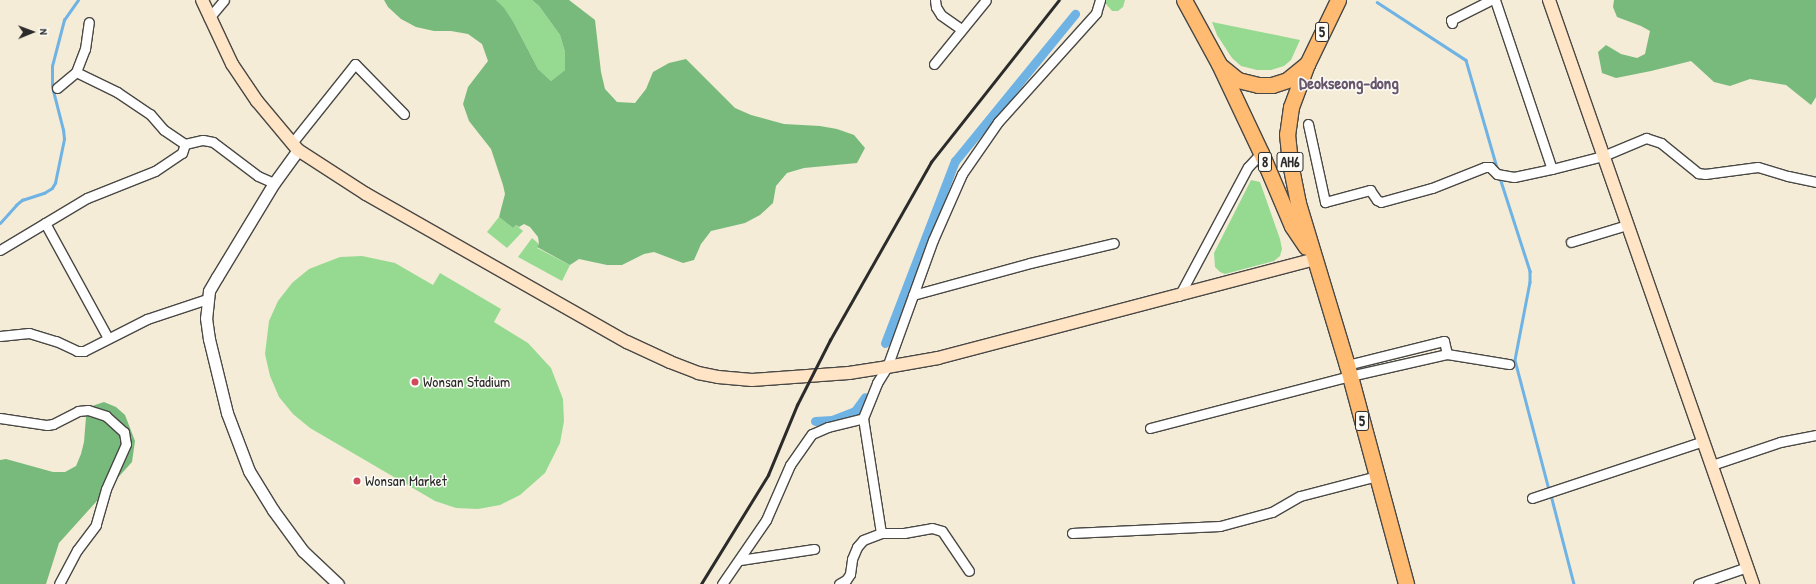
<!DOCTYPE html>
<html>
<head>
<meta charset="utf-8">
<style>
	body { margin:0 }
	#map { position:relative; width:1816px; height:584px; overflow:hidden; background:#f4ecd7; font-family:"Patrick Hand",sans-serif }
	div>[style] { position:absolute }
	.green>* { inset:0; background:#96da92 }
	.forest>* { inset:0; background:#78ba7c }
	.stream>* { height:2.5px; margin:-1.25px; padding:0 1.25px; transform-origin:1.25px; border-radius:1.25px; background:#6fb3e5 }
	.canal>* { height:9px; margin:-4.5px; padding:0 4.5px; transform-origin:4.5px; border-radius:4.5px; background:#6fb3e5 }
	.roads { filter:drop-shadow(1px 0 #494845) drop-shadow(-1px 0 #494845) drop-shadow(0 1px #494845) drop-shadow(0 -1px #494845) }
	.minor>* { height:9px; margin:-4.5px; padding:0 4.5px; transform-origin:4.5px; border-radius:4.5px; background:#fff }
	.tertiary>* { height:11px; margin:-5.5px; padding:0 5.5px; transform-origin:5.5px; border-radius:5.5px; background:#fff }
	.secondary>* { height:12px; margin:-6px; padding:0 6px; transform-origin:6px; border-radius:6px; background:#ffe4c6 }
	.trunk>* { height:15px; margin:-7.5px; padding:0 7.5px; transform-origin:7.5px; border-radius:7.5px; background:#ffbb71 }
	.rail>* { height:2.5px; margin:-1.25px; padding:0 1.25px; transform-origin:1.25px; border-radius:1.25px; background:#2b2b2b }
	.dots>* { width:11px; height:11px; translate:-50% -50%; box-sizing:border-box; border:2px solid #fdfcf7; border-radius:50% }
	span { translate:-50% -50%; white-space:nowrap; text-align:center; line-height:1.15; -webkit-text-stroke:3px #fdfcf7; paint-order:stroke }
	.shield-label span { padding:1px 3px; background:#fdfcf7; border:1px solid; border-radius:3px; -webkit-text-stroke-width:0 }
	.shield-label { font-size:14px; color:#2b2b2b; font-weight:700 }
	.poi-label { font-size:15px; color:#2b2b2b }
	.left { translate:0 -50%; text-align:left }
	.quarter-label { font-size:17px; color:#68576c; font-weight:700 }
	.north { position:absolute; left:12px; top:12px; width:40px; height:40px; -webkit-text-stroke:3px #fdfcf7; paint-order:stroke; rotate:89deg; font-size:11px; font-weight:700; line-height:16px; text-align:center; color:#2b2b2b }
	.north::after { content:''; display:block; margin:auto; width:14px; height:18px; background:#2b2b2b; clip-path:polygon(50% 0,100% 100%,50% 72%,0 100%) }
</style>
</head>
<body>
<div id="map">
	<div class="green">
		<div style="clip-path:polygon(496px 0,532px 0,539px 6px,560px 35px,565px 52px,565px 70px,551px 81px,538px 69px,514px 23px)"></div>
		<div style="clip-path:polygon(1125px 0,1123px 7px,1118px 11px,1112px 11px,1106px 4px,1106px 0)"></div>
		<div style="clip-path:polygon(1212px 22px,1300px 40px,1291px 60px,1284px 66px,1271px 70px,1257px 70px,1241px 66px,1232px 58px,1217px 35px)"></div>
		<div style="clip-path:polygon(1251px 180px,1260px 182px,1280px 239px,1282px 249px,1280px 256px,1274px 261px,1225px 274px,1220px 272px,1215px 267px,1214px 253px)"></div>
		<div style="clip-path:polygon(499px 217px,513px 228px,516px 225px,523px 231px,507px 248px,487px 232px)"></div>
		<div style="clip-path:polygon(532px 238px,539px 244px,537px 248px,570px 265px,562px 281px,518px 257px)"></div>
		<div style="clip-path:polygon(362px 256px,395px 263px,433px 285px,440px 273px,501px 309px,494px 322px,528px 343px,551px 368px,563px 399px,564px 421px,560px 443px,545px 473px,520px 495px,500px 505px,478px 509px,456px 508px,435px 501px,310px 428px,293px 414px,279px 397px,270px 376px,265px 354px,269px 321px,278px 301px,292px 283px,309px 269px,340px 257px)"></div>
	</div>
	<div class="forest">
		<div style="clip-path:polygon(384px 0,496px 0,504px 8px,514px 23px,538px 69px,551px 81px,565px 70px,565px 52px,560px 35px,539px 6px,532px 0,569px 0,595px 20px,601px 72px,605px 89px,617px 102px,635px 103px,646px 89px,653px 72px,669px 63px,686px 59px,735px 108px,751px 115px,784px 124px,820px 126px,837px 129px,854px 135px,865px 148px,857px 163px,804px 168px,787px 173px,776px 186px,773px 203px,760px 215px,745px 223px,711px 231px,701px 244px,694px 260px,683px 263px,654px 252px,644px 254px,622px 265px,607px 265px,579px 259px,570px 265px,537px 247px,539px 244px,538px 237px,530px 227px,524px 224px,519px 227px,516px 225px,513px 228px,499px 217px,505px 194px,503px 185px,491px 149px,469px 121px,463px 104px,468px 87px,488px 61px,482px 44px,468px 34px,451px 31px,434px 31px,416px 27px,401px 19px,388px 7px)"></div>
		<div style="clip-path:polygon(1614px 0,1816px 0,1816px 97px,1811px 105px,1786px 85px,1750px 79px,1730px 86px,1714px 82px,1691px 61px,1651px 71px,1616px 78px,1602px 73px,1598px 52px,1606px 45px,1621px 54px,1637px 58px,1645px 54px,1650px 31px,1641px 26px,1617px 17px,1613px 7px)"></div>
		<div style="clip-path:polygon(104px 402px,116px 407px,125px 415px,135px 441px,132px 462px,59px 543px,46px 584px,0 584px,0 460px,6px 459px,53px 472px,65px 472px,76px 466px,81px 454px,84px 442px,86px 417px,92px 406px)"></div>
	</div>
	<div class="stream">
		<div style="left:1377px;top:2px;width:106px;rotate:33.1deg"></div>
		<div style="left:1466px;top:60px;width:116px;rotate:73.9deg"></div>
		<div style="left:1500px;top:178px;width:98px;rotate:72.1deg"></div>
		<div style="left:1530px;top:271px;width:11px;rotate:90deg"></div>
		<div style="left:1530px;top:282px;width:79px;rotate:100.9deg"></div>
		<div style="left:1515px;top:360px;width:134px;rotate:75.3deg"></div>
		<div style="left:0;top:223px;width:24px;rotate:-48deg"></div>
		<div style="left:16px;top:205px;width:8px;rotate:-40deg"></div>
		<div style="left:22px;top:200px;width:23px;rotate:-18deg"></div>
		<div style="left:44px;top:193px;width:9px;rotate:-32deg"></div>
		<div style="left:52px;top:188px;width:6px;rotate:-59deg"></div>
		<div style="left:55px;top:183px;width:45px;rotate:-78.4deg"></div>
		<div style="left:64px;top:139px;width:9px;rotate:-96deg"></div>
		<div style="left:63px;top:130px;width:44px;rotate:-104.3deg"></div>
		<div style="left:52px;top:87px;width:21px;rotate:-90deg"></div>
		<div style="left:52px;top:66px;width:48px;rotate:-75.4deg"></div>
		<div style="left:64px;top:20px;width:24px;rotate:-55deg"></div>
		<div style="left:1551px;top:495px;width:92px;rotate:75.5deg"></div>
	</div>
	<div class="canal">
		<div style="left:885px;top:343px;width:195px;rotate:-69deg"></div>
		<div style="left:955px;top:161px;width:190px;rotate:-50.8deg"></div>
		<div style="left:815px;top:421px;width:17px;rotate:-3deg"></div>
		<div style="left:832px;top:420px;width:25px;rotate:-21deg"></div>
		<div style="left:855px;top:411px;width:17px;rotate:-54deg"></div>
	</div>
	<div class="roads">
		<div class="minor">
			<div style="left:935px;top:0;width:7px;rotate:82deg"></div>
			<div style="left:936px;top:7px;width:9px;rotate:58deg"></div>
			<div style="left:941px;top:15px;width:24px;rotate:35deg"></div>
			<div style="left:1495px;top:0;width:178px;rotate:71.4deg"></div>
			<div style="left:209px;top:18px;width:23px;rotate:-50deg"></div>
			<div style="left:1452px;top:23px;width:3px;rotate:-108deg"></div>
			<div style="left:1451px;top:20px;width:45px;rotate:-26.6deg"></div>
			<div style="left:934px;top:64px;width:82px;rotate:-50.9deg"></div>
			<div style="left:76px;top:72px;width:46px;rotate:26deg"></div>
			<div style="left:117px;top:92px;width:40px;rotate:34deg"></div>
			<div style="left:150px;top:114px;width:21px;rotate:49deg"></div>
			<div style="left:164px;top:130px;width:25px;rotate:34deg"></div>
			<div style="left:185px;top:144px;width:18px;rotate:-13deg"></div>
			<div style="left:203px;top:140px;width:10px;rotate:11deg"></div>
			<div style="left:213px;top:142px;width:56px;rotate:37.1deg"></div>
			<div style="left:258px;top:176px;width:17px;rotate:24deg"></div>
			<div style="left:57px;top:88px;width:25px;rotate:-40deg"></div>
			<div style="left:76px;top:72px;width:25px;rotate:-69deg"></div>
			<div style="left:85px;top:49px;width:27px;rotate:-82deg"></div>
			<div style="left:1308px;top:124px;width:80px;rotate:77.7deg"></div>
			<div style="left:1325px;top:202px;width:47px;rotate:-14.9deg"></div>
			<div style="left:1370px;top:190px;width:12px;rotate:55deg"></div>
			<div style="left:1377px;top:200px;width:4px;rotate:27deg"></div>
			<div style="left:1381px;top:202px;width:53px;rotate:-15.4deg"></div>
			<div style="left:1432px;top:188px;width:57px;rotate:-21.6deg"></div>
			<div style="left:1485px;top:167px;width:5px"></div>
			<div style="left:1490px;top:167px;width:10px;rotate:45deg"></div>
			<div style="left:1497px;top:174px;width:17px;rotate:10deg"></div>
			<div style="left:1514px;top:177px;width:39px;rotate:-12deg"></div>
			<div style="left:1552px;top:169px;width:53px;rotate:-14.3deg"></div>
			<div style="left:1603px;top:156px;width:47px;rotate:-22.7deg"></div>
			<div style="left:1646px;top:138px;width:16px;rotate:18deg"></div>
			<div style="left:1661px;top:143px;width:48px;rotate:39deg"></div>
			<div style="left:1698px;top:173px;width:7px;rotate:8deg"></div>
			<div style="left:1705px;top:174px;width:53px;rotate:-7.5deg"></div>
			<div style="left:1758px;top:167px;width:31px;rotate:17deg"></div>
			<div style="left:1788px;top:176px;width:29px;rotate:12deg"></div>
			<div style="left:292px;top:143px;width:101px;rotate:-51.4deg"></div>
			<div style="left:355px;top:64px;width:70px;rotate:45.6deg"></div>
			<div style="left:45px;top:223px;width:131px;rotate:61.3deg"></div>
			<div style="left:1571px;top:242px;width:59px;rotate:-16.9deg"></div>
			<div style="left:0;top:250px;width:101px;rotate:-30.9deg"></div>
			<div style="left:87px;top:198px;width:73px;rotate:-21.7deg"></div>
			<div style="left:155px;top:171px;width:32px;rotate:-34deg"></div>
			<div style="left:182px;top:153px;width:9px;rotate:-72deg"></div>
			<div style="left:913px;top:295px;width:121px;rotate:-15.3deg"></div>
			<div style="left:1030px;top:263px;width:86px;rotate:-13.4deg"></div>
			<div style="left:1179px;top:296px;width:146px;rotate:-61.9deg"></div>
			<div style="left:1248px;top:167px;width:19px;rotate:-47deg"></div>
			<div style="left:0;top:336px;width:29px;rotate:-6deg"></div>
			<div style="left:29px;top:333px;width:28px;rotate:17deg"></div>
			<div style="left:56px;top:341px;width:23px;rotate:25deg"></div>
			<div style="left:77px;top:351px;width:7px"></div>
			<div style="left:84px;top:351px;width:71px;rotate:-26.9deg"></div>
			<div style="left:147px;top:319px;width:63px;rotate:-18.4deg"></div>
			<div style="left:1347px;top:365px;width:100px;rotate:-13.9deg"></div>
			<div style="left:1444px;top:341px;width:13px;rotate:77deg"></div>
			<div style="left:0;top:418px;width:48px;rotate:8.5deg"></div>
			<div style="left:47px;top:425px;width:6px;rotate:-9deg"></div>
			<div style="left:53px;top:424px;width:28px;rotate:-27deg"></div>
			<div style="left:78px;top:411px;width:10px;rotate:-6deg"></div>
			<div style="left:88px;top:410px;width:19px;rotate:18deg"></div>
			<div style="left:106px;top:416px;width:24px;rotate:42deg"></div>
			<div style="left:124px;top:432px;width:12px;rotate:81deg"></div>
			<div style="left:126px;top:444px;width:49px;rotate:114deg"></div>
			<div style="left:106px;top:489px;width:37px;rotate:106deg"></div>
			<div style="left:96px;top:525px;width:31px;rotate:127deg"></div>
			<div style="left:77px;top:550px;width:38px;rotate:118deg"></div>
			<div style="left:1150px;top:428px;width:207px;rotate:-14.6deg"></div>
			<div style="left:1350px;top:376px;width:99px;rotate:-12.8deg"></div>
			<div style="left:1447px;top:354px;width:63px;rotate:9.2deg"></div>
			<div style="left:1712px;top:465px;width:72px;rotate:-18.7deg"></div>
			<div style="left:1780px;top:442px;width:37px;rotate:-11deg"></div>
			<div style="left:1532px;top:498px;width:180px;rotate:-18.4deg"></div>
			<div style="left:881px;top:533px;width:116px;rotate:-98.9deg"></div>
			<div style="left:863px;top:418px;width:38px;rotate:-68deg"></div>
			<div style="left:877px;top:383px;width:19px;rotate:-58deg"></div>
			<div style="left:887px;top:367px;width:135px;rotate:-70.1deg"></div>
			<div style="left:933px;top:240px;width:72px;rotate:-66.3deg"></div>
			<div style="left:962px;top:174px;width:63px;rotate:-55.3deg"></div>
			<div style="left:998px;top:122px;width:147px;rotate:-48deg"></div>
			<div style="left:1096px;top:13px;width:14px;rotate:-73deg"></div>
			<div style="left:1072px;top:533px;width:148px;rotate:-2.7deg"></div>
			<div style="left:1220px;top:526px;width:54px;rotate:-15.1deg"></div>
			<div style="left:1272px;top:512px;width:32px;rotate:-30deg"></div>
			<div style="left:1300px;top:496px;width:80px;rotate:-14.6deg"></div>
			<div style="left:740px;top:560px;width:75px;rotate:-8.5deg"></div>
			<div style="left:722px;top:584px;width:78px;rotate:-55.5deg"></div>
			<div style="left:766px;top:520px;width:60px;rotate:-66.4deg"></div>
			<div style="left:790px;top:465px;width:38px;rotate:-55deg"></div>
			<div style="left:812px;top:434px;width:17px;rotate:-24deg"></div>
			<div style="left:828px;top:427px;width:36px;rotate:-14deg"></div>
			<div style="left:839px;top:584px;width:8px;rotate:-30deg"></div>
			<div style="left:846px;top:580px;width:7px;rotate:-56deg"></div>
			<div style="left:850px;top:574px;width:15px;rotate:-82deg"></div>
			<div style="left:852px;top:559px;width:13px;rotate:-67deg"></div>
			<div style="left:857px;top:547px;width:9px;rotate:-49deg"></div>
			<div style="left:863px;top:540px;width:19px;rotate:-21deg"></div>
			<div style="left:881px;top:533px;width:23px"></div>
			<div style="left:904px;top:533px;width:28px;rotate:-10deg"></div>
			<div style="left:932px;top:528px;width:10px;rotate:17deg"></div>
			<div style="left:942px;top:531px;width:48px;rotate:56deg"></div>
			<div style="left:1698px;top:584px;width:52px;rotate:-19.1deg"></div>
		</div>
		<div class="tertiary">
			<div style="left:298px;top:150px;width:41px;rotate:126deg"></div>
			<div style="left:274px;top:183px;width:110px;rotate:121.2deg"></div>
			<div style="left:217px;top:277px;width:16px;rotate:120deg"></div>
			<div style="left:209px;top:291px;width:27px;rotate:96deg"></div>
			<div style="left:206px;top:318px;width:21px;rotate:82deg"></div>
			<div style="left:209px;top:339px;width:76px;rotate:76.3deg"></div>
			<div style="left:227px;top:413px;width:62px;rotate:69.2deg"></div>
			<div style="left:249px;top:471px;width:46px;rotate:58.4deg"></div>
			<div style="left:273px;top:510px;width:51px;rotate:53.8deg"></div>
			<div style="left:303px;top:551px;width:48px;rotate:43.3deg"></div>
		</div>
		<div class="secondary">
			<div style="left:202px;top:0;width:71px;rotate:64.9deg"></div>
			<div style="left:232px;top:64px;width:45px;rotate:56deg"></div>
			<div style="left:257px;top:101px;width:64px;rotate:50.1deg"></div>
			<div style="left:298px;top:150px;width:81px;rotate:32.9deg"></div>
			<div style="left:366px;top:194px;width:300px;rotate:29.6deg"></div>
			<div style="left:627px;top:342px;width:47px;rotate:24.9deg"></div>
			<div style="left:670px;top:362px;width:30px;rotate:21deg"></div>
			<div style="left:698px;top:373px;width:20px;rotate:11deg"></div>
			<div style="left:718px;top:377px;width:34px;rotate:5deg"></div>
			<div style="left:752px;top:380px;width:97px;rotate:-4.1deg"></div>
			<div style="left:849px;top:373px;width:38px;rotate:-9deg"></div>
			<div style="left:887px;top:367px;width:52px;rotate:-10deg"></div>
			<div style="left:938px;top:358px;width:390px;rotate:-14.7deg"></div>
			<div style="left:1549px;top:0;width:619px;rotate:70.74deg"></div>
		</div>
		<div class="trunk">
			<div style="left:1184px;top:0;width:73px;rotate:61.3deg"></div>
			<div style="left:1219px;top:64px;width:98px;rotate:64.7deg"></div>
			<div style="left:1261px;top:153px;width:79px;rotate:67deg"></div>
			<div style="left:1292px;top:226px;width:25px;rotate:56deg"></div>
			<div style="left:1338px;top:0;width:71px;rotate:115.8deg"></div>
			<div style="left:1307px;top:64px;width:46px;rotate:110.4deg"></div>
			<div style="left:1291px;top:107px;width:27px;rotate:98deg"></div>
			<div style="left:1287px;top:134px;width:29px;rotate:84deg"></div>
			<div style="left:1290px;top:163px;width:41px;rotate:78.7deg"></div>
			<div style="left:1298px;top:203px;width:169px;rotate:73.2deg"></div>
			<div style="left:1347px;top:365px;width:227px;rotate:74.9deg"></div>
			<div style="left:1222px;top:67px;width:21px;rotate:39deg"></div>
			<div style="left:1238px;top:80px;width:21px;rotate:14deg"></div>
			<div style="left:1258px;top:85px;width:14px"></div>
			<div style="left:1272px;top:85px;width:16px;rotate:-18deg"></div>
			<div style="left:1287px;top:80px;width:26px;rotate:-39deg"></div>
		</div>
	</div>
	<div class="rail">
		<div style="left:701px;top:584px;width:128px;rotate:-58.4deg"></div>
		<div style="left:768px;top:475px;width:76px;rotate:-67.5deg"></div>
		<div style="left:797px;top:405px;width:73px;rotate:-63.1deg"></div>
		<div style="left:830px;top:340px;width:205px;rotate:-60.4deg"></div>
		<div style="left:931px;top:162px;width:206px;rotate:-51.7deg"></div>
	</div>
	<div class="dots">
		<div style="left:415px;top:382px;background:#d1495b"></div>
		<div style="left:357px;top:481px;background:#d1495b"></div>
	</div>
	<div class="shield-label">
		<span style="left:1322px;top:32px">5</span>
		<span style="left:1265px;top:162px">8</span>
		<span style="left:1290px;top:162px">AH6</span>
		<span style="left:1362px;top:421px">5</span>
	</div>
	<div class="poi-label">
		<span class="left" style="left:423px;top:382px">Wonsan Stadium</span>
		<span class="left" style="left:365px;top:481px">Wonsan Market</span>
	</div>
	<div class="quarter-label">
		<span style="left:1349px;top:83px">Deokseong-dong</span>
	</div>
	<div class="north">N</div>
</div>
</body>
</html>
